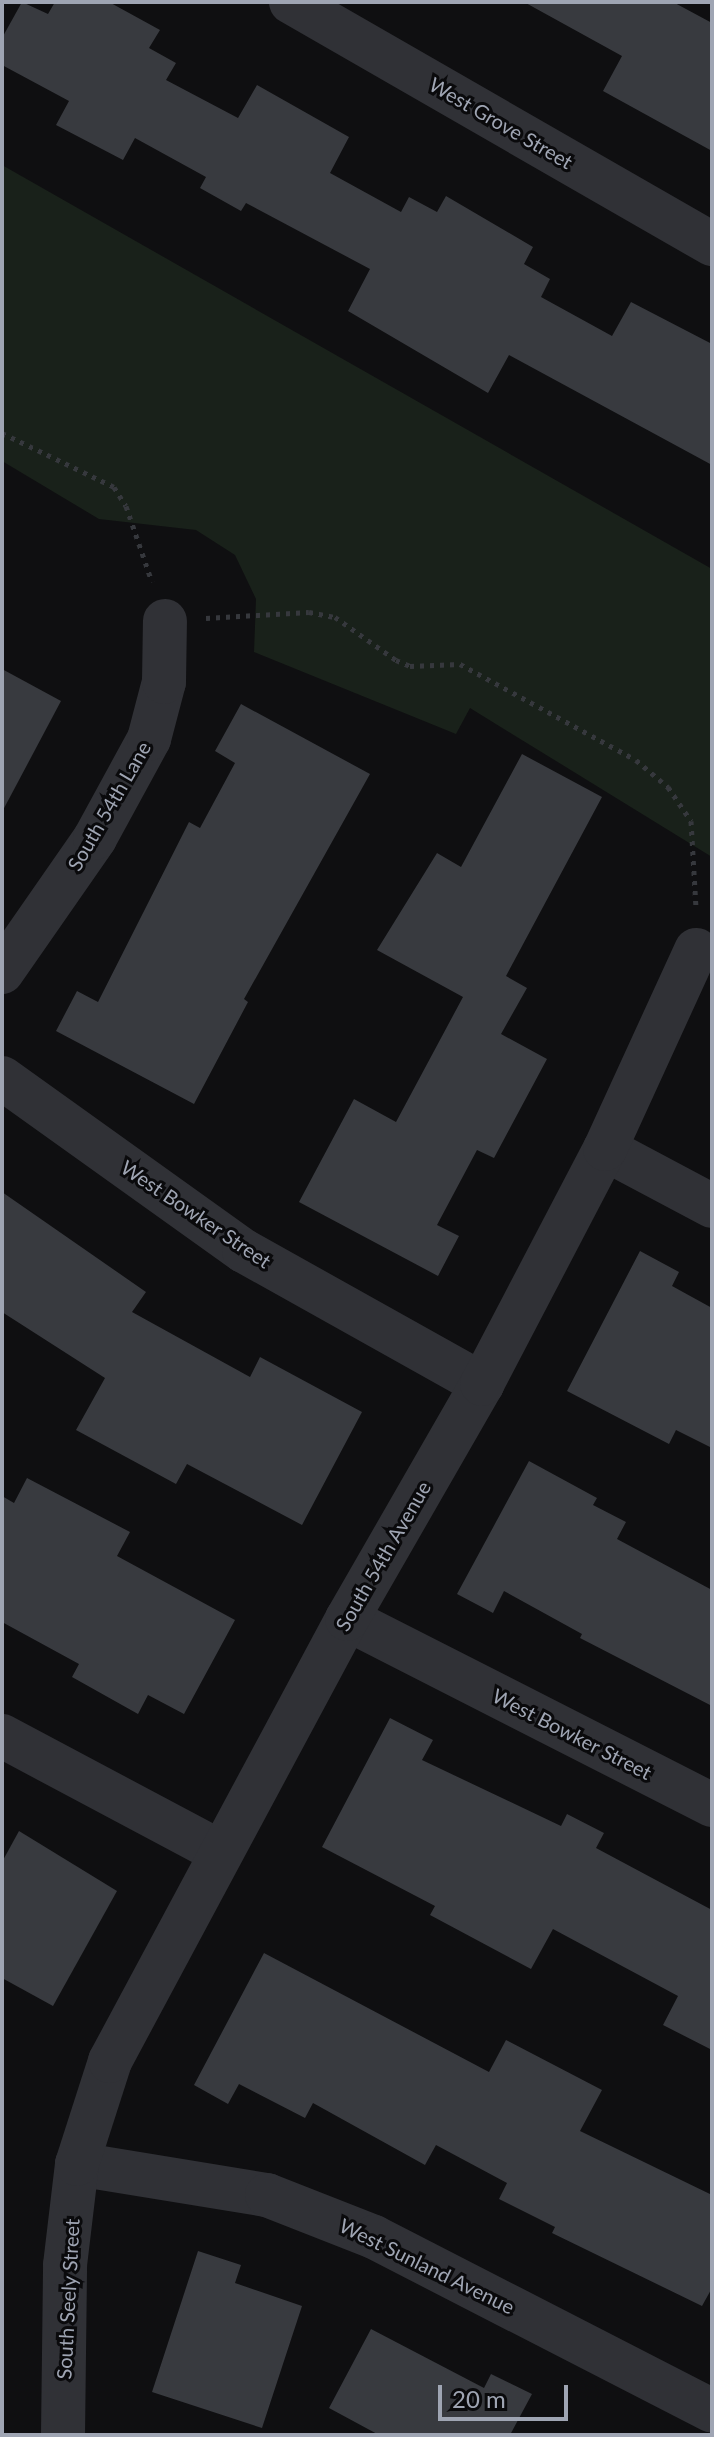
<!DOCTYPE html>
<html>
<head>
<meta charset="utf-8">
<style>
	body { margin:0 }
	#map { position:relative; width:714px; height:2437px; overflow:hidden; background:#0f0f11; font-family:Lato,sans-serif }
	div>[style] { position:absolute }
	.green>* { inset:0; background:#19211a }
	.building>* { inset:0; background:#383a3f }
	.path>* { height:5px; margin-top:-2.5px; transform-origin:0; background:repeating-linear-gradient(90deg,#36383d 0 4px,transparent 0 10px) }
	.minor>* { height:44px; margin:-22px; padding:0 22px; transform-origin:22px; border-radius:22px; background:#303136 }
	span { translate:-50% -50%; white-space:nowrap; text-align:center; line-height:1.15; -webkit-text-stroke:6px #0a0a0c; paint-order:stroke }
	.street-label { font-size:20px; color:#9fa5b3 }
	.frame { position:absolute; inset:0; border:4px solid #9fa5b3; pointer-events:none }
	.scale { position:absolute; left:438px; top:2385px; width:130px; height:36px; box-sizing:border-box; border:4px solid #9fa5b3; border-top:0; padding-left:10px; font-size:24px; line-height:28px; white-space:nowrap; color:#9fa5b3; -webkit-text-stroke:6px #0a0a0c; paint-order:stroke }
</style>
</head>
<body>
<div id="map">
	<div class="green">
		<div style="clip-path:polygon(2px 165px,712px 569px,712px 857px,470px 708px,456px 734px,254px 652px,256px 599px,235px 555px,196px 530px,99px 519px,2px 461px)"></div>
	</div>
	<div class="building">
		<div style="clip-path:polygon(22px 2px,48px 14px,55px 2px,109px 2px,160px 30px,149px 48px,176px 63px,166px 80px,238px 118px,257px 85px,349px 137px,330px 173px,401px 212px,409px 197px,437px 212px,446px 196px,533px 247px,524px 264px,550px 279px,541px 297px,612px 336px,631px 302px,712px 344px,712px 465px,509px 355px,488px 393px,348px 311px,370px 269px,246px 203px,241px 211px,200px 188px,206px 177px,135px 138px,123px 160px,56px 125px,69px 101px,2px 65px,2px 38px)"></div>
		<div style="clip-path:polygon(524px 2px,673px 2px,712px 23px,712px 151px,603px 91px,622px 56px)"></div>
		<div style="clip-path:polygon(2px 669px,61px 701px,2px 812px)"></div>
		<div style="clip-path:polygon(241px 704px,370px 774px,244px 999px,248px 1002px,194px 1104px,56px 1031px,77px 991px,98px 1002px,189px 822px,200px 828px,235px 763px,215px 751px)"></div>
		<div style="clip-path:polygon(522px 754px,602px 797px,506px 976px,527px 988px,501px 1034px,547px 1059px,494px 1158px,477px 1150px,437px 1225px,459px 1236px,438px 1276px,299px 1202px,354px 1099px,396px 1122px,463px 997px,377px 950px,437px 853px,461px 867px)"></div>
		<div style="clip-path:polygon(2px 1192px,146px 1292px,132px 1312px,250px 1377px,260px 1357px,362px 1412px,302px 1525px,187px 1464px,176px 1484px,76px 1430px,105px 1378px,2px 1312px)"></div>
		<div style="clip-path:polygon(640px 1251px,679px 1272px,672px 1286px,712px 1308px,712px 1448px,676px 1430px,669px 1444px,567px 1391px)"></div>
		<div style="clip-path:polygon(529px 1461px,597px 1498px,593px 1505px,626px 1522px,617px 1539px,712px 1590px,712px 1706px,580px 1638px,582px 1634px,504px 1591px,493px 1613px,457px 1594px)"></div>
		<div style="clip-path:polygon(27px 1478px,130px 1532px,117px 1556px,235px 1620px,184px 1714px,148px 1695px,138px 1714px,72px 1677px,79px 1664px,2px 1622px,2px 1496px,14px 1503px)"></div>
		<div style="clip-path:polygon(390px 1718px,433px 1740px,422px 1760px,561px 1826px,567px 1814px,604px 1833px,596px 1848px,712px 1910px,712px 2050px,663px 2025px,678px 1996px,553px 1929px,531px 1969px,430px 1915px,435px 1906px,322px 1847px)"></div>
		<div style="clip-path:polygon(19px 1831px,117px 1891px,53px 2006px,2px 1978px,2px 1862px)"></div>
		<div style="clip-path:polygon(264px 1953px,489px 2072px,506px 2040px,602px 2090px,580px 2131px,712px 2195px,712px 2288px,702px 2306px,552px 2233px,555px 2227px,499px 2199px,507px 2183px,436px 2145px,425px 2165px,313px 2103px,305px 2118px,239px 2084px,228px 2104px,194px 2085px)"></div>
		<div style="clip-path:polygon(198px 2251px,241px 2265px,235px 2283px,302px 2306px,262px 2428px,152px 2392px)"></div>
		<div style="clip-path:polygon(371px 2329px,484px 2388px,491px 2374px,532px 2394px,510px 2435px,379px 2435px,329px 2408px)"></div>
	</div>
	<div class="path">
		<div style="left:2px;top:433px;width:124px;rotate:25.7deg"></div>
		<div style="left:114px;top:487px;width:22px;rotate:58deg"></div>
		<div style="left:126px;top:506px;width:80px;rotate:71.1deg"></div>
		<div style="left:206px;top:618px;width:103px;rotate:-3.3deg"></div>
		<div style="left:309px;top:612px;width:26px;rotate:11deg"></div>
		<div style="left:335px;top:617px;width:75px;rotate:35.2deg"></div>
		<div style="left:396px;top:660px;width:15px;rotate:23deg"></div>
		<div style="left:410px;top:666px;width:50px;rotate:-2.3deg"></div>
		<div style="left:460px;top:664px;width:200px;rotate:28.6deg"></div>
		<div style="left:636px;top:760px;width:42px;rotate:40.2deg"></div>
		<div style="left:668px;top:787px;width:41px;rotate:55.9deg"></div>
		<div style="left:691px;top:821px;width:88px;rotate:86.7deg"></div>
	</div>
	<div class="minor">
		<div style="left:291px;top:2px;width:486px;rotate:29.9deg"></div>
		<div style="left:2px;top:972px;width:163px;rotate:-55.2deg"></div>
		<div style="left:95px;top:838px;width:113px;rotate:-61.4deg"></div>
		<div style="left:149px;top:739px;width:59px;rotate:-75.3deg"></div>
		<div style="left:164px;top:682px;width:61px;rotate:-89.1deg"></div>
		<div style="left:2px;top:1078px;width:297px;rotate:35.6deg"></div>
		<div style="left:244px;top:1251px;width:273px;rotate:29.2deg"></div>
		<div style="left:605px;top:1149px;width:121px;rotate:28deg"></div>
		<div style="left:347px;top:1619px;width:410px;rotate:27deg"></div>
		<div style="left:2px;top:1736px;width:247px;rotate:28deg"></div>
		<div style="left:77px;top:2164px;width:193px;rotate:9.3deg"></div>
		<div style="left:267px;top:2195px;width:115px;rotate:21.4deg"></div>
		<div style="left:374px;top:2237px;width:380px;rotate:27.2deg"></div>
		<div style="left:63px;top:2435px;width:170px;rotate:-89.3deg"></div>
		<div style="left:65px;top:2265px;width:102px;rotate:-83.2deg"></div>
		<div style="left:77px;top:2164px;width:108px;rotate:-72.2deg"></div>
		<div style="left:110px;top:2061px;width:502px;rotate:-61.8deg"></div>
		<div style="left:347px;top:1619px;width:271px;rotate:-60.1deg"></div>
		<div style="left:482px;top:1384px;width:265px;rotate:-62.4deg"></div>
		<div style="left:605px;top:1149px;width:219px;rotate:-65.4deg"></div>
	</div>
	<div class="street-label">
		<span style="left:501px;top:123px;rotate:30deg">West Grove Street</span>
		<span style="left:109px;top:806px;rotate:-60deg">South 54th Lane</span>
		<span style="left:196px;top:1214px;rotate:34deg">West Bowker Street</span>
		<span style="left:383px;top:1556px;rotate:-60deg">South 54th Avenue</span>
		<span style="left:572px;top:1734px;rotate:27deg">West Bowker Street</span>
		<span style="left:427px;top:2266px;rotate:26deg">West Sunland Avenue</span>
		<span style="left:68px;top:2299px;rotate:-87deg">South Seely Street</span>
	</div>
	<div class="frame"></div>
	<div class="scale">20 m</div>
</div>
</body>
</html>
